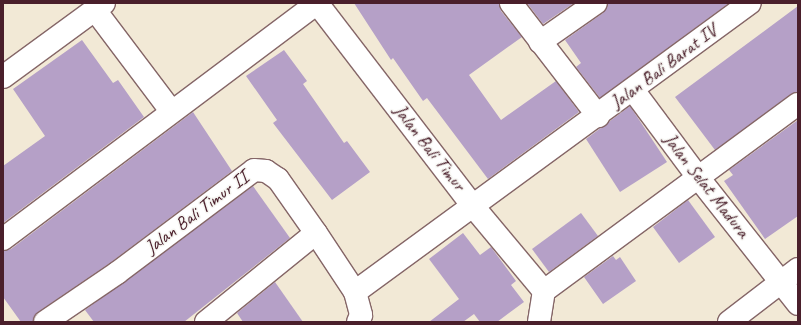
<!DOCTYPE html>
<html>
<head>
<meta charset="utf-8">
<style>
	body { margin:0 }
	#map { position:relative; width:801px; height:325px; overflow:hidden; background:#f2e9d6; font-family:Caveat,sans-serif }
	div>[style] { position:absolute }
	.building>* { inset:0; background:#b5a0c7 }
	.roads { filter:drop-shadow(1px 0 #856667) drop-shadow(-1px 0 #856667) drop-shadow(0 1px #856667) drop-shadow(0 -1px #856667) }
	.minor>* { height:22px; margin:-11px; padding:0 11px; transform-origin:11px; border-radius:11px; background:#fff }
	span { translate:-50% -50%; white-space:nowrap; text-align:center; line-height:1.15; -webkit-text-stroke:3px #f6f6f2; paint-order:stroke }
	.street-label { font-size:19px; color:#4a1f2b }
	.frame { position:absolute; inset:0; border:4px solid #4a1f2b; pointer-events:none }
</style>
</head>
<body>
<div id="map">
	<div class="building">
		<div style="clip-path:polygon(354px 3px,499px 3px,501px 11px,522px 37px,469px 75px,501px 120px,556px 81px,579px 112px,488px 179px,427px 98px,423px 101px,393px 58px,391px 60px)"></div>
		<div style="clip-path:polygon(527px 3px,574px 3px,543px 24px)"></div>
		<div style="clip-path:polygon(608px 3px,729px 3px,600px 98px,576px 67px,581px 63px,565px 40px,603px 13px)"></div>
		<div style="clip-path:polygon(798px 6px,798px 92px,791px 94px,715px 150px,675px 97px)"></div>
		<div style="clip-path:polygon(82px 40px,113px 83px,118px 80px,144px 117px,3px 223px,3px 166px,45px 136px,13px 89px)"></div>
		<div style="clip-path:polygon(284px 50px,307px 81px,303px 84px,344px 143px,347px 141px,370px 172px,332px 200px,273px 123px,277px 120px,246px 76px)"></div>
		<div style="clip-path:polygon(630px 106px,667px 162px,620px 192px,586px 139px)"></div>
		<div style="clip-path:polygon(193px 112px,232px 171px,110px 263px,38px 312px,33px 322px,21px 322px,3px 297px,3px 251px,11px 249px)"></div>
		<div style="clip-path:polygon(798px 120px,798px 216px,765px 239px,724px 181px,733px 175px,729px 170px)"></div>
		<div style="clip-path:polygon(253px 186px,290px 238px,184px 322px,94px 322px,85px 310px)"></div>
		<div style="clip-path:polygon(688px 200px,715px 237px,679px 263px,653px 227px)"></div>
		<div style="clip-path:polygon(581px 213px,598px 236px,549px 272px,532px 249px)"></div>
		<div style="clip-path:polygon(463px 233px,480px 255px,491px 247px,516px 281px,511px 285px,524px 302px,497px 322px,480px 322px,474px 314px,463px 322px,429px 322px,459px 299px,429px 259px)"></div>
		<div style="clip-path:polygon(613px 256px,616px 260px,620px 257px,636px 281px,603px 304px,584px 277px)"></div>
		<div style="clip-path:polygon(275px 282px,303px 322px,243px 322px,237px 313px)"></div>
	</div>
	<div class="roads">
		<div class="minor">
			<div style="left:317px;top:3px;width:255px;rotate:52.5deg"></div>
			<div style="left:472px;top:205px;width:112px;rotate:50.1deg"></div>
			<div style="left:511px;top:3px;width:143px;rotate:52.4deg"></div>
			<div style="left:95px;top:10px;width:126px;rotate:53deg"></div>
			<div style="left:540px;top:42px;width:68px;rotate:-34.9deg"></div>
			<div style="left:3px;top:77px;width:125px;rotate:-36.2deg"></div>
			<div style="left:633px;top:90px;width:107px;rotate:53.3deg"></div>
			<div style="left:697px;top:176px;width:163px;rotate:51.7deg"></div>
			<div style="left:3px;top:239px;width:393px;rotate:-36.9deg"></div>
			<div style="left:355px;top:292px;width:489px;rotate:-36.2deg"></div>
			<div style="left:45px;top:322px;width:87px;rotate:-34.2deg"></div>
			<div style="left:117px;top:273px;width:171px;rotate:-36.9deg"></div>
			<div style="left:254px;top:170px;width:12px;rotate:5deg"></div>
			<div style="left:266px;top:171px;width:14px;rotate:34deg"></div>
			<div style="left:278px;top:179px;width:66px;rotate:54.9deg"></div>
			<div style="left:316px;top:233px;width:71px;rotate:56.5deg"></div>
			<div style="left:355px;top:292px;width:24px;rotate:75deg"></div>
			<div style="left:361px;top:315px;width:8px;rotate:113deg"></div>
			<div style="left:206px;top:322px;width:141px;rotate:-39deg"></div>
			<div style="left:539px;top:322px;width:31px;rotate:-81deg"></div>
			<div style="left:544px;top:291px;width:315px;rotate:-36.4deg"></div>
			<div style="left:729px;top:322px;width:87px;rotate:-37.5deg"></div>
		</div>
	</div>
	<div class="street-label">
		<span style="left:664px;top:67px;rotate:-37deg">Jalan Bali Barat IV</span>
		<span style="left:429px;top:148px;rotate:52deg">Jalan Bali Timur</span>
		<span style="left:706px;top:186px;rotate:52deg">Jalan Selat Madura</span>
		<span style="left:197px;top:213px;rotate:-37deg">Jalan Bali Timur II</span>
	</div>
	<div class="frame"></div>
</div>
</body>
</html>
